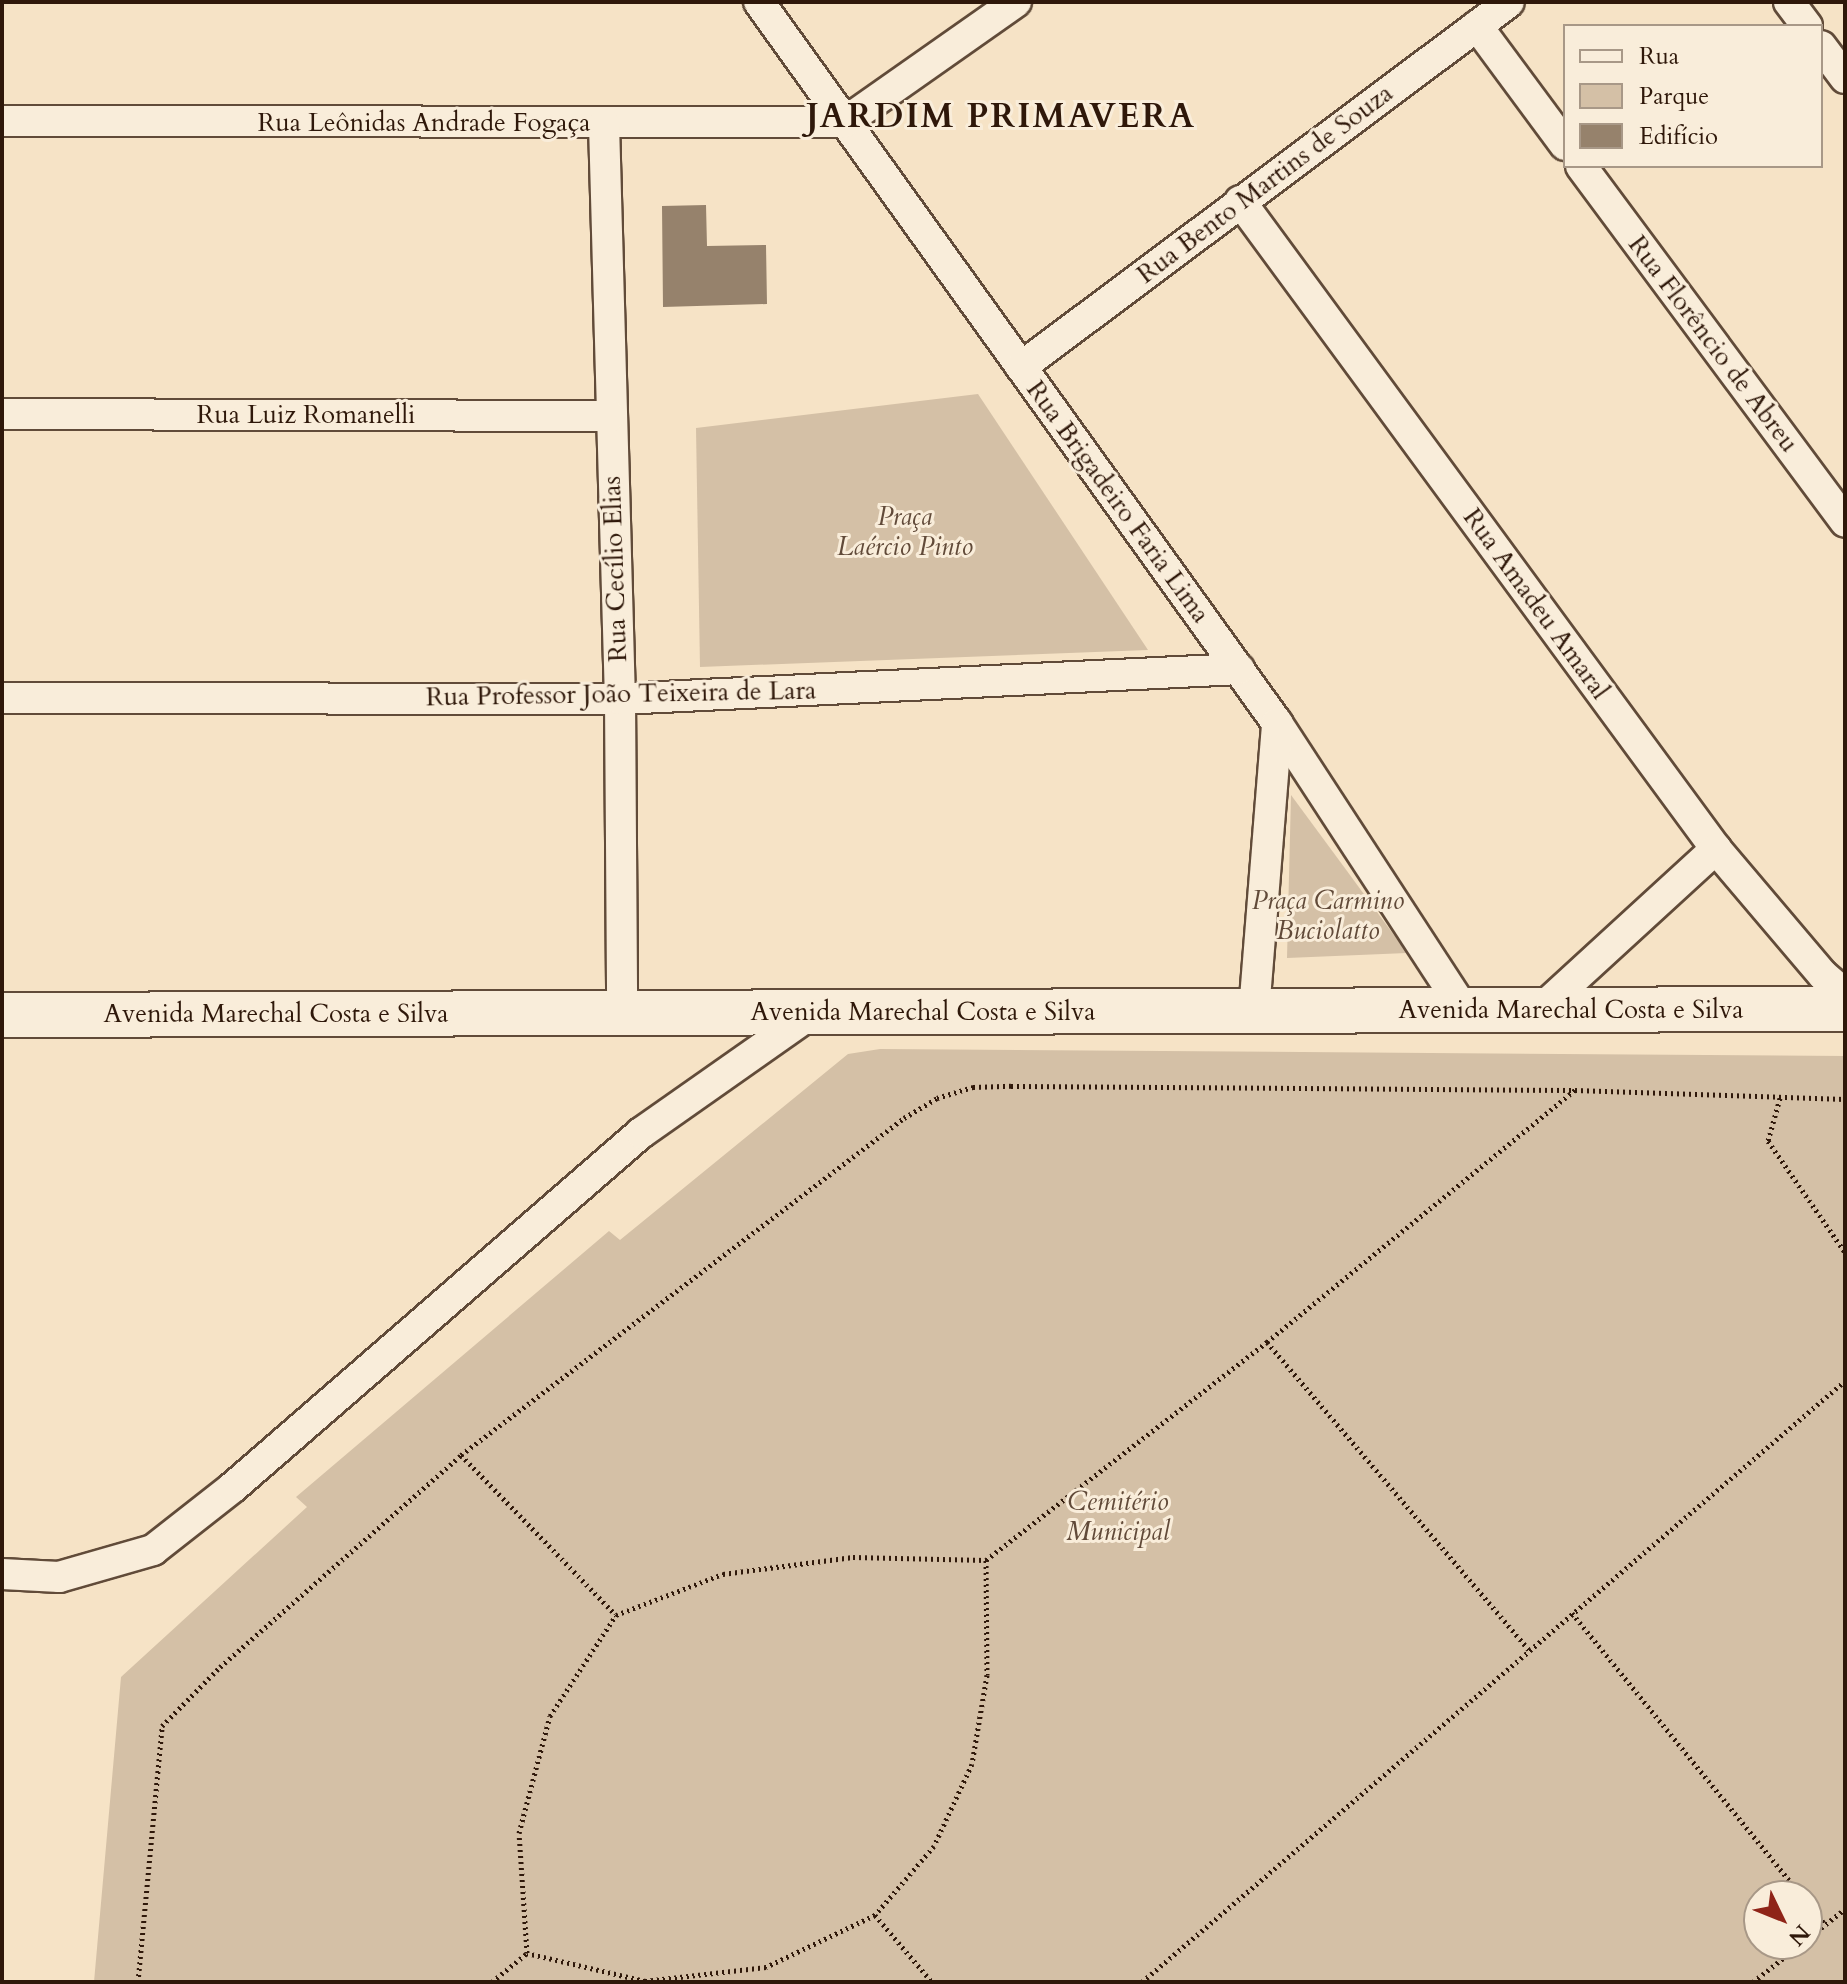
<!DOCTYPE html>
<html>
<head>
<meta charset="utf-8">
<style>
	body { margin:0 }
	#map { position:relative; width:1847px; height:1984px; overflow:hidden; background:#f6e3c6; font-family:Cardo,serif }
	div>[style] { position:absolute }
	.green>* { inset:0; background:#d4c0a6 }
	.building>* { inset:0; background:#96826c }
	.path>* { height:5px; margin-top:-2.5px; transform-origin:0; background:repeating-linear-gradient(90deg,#2f180a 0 2px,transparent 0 6px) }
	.roads { filter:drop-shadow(2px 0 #614b39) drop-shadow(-2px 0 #614b39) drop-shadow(0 2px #614b39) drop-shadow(0 -2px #614b39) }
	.street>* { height:30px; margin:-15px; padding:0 15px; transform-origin:15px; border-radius:15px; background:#f9edda }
	.secondary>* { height:44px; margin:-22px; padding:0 22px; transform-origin:22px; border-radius:22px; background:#f9edda }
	span { translate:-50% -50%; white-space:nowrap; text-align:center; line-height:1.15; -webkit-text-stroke:6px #f9edda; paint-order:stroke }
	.street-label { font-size:26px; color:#2f180a }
	.park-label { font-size:26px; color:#614a39; font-style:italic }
	.district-label { font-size:34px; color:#2f180a; font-weight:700; letter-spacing:2px }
	.frame { position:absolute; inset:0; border:4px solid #2f180a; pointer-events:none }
	.legend { position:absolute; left:1563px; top:24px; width:260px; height:144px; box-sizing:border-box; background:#f9edda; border:2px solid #a89887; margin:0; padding:10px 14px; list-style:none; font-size:24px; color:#2f180a }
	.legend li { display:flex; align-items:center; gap:16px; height:40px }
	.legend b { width:40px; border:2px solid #a89887 }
	.north { position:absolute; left:1743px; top:1880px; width:80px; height:80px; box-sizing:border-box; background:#f9edda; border:2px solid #a89887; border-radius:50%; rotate:133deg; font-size:22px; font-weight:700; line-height:32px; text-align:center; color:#2f180a }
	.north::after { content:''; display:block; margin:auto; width:28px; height:36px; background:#8f2418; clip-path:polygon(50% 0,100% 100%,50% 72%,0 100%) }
</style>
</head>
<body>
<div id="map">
	<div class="green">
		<div style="clip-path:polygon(978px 394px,1148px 650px,700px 667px,696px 428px)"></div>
		<div style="clip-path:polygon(1291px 795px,1347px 871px,1407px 953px,1287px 958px)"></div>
		<div style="clip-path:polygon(evenodd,880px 1049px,1845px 1056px,1845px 1982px,94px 1982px,121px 1677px,307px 1507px,296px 1497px,609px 1231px,620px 1240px,848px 1054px,880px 1049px,1759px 1896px,1807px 1896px,1807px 1944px,1759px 1944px,1759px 1896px)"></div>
	</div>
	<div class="building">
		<div style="clip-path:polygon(706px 205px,707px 246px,766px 245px,767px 304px,663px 307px,662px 206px)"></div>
	</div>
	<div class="path">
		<div style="left:1780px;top:1098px;width:45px;rotate:105.6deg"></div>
		<div style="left:1768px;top:1141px;width:135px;rotate:55.3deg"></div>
		<div style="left:1267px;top:1342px;width:404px;rotate:49.6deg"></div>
		<div style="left:461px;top:1455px;width:223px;rotate:45.9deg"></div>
		<div style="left:853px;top:1557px;width:133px;rotate:1.3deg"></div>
		<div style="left:986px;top:1560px;width:115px;rotate:89.5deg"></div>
		<div style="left:987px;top:1675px;width:90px;rotate:99.6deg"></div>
		<div style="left:972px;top:1764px;width:90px;rotate:114.9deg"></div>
		<div style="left:934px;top:1846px;width:91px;rotate:130.5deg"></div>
		<div style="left:875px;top:1915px;width:121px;rotate:154.5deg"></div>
		<div style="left:766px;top:1967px;width:122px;rotate:173.4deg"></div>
		<div style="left:645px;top:1981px;width:121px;rotate:-166.7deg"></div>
		<div style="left:527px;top:1953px;width:120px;rotate:-93.8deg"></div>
		<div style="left:519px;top:1833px;width:121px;rotate:-75.2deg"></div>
		<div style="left:550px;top:1716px;width:121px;rotate:-56.8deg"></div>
		<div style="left:616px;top:1615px;width:115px;rotate:-21deg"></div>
		<div style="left:723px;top:1574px;width:131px;rotate:-7.5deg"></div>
		<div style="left:986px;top:1560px;width:356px;rotate:-37.8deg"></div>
		<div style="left:1267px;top:1342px;width:398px;rotate:-39.3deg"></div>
		<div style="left:1572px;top:1613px;width:365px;rotate:50.9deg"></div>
		<div style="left:1807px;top:1902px;width:28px;rotate:51deg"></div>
		<div style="left:875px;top:1915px;width:88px;rotate:49.6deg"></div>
		<div style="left:1807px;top:1939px;width:48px;rotate:-38.3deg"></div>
		<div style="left:138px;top:1982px;width:257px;rotate:-84.6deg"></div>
		<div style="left:162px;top:1726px;width:83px;rotate:-45.5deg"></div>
		<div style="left:220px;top:1667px;width:321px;rotate:-41.3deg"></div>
		<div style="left:461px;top:1455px;width:557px;rotate:-37.26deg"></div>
		<div style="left:904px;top:1118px;width:39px;rotate:-31deg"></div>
		<div style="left:937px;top:1098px;width:38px;rotate:-17deg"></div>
		<div style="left:973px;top:1087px;width:38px;rotate:-2deg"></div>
		<div style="left:1011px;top:1086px;width:564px;rotate:0.41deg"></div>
		<div style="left:1575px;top:1090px;width:270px;rotate:1.9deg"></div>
		<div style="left:492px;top:1982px;width:45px;rotate:-39.6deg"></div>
		<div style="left:1142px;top:1982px;width:925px;rotate:-40.53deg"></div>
		<div style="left:1753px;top:1982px;width:61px;rotate:-38.4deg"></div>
	</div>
	<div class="roads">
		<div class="street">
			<div style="left:759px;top:2px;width:888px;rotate:54.3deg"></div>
			<div style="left:1277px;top:723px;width:343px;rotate:56.9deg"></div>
			<div style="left:1789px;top:2px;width:30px;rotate:53deg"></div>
			<div style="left:1477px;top:26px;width:148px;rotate:53.5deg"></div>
			<div style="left:1821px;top:46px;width:40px;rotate:53deg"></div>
			<div style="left:2px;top:121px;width:843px;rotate:0.07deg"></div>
			<div style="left:845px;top:122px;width:209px;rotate:-35.1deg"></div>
			<div style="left:604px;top:124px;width:575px;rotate:88.41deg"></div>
			<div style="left:620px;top:699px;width:314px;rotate:89.6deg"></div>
			<div style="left:1581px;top:166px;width:443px;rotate:53.4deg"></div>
			<div style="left:1240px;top:201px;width:804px;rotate:53.7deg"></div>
			<div style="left:1716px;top:849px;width:165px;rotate:49.7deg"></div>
			<div style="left:1823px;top:975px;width:29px;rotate:41deg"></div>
			<div style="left:1021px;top:367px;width:609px;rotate:-36.79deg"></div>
			<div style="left:2px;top:414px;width:608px;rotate:0.19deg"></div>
			<div style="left:2px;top:698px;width:618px;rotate:0.09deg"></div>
			<div style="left:620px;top:699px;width:620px;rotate:-2.77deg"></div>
			<div style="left:1540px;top:1010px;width:239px;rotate:-42.5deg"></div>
			<div style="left:1254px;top:1011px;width:289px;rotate:-85.4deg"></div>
			<div style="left:2px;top:1574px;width:57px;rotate:3deg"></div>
			<div style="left:59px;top:1577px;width:98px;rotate:-16deg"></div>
			<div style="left:153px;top:1550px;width:100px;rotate:-38.1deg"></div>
			<div style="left:232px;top:1488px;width:542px;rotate:-40.96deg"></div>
			<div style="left:641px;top:1133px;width:209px;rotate:-35.1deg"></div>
		</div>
		<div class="secondary">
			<div style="left:2px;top:1015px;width:1843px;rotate:-0.19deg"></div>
		</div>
	</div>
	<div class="street-label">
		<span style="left:424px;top:123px">Rua Leônidas Andrade Fogaça</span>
		<span style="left:1265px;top:184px;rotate:-37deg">Rua Bento Martins de Souza</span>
		<span style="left:1713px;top:344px;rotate:53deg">Rua Florêncio de Abreu</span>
		<span style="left:306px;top:415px">Rua Luiz Romanelli</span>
		<span style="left:1118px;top:502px;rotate:54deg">Rua Brigadeiro Faria Lima</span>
		<span style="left:615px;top:569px;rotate:-92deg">Rua Cecílio Elias</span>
		<span style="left:1536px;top:604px;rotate:54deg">Rua Amadeu Amaral</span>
		<span style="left:621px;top:694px;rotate:-1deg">Rua Professor João Teixeira de Lara</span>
		<span style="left:1571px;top:1010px">Avenida Marechal Costa e Silva</span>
		<span style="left:923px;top:1012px">Avenida Marechal Costa e Silva</span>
		<span style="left:276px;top:1014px">Avenida Marechal Costa e Silva</span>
	</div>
	<div class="park-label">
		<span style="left:905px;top:532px">Praça<br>Laércio Pinto</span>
		<span style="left:1328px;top:916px">Praça Carmino<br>Buciolatto</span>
		<span style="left:1118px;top:1517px">Cemitério<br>Municipal</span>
	</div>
	<div class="district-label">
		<span style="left:1001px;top:117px">JARDIM PRIMAVERA</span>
	</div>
	<div class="frame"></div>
	<ul class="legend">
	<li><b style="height:10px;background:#f9edda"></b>Rua</li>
	<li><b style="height:22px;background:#d4c0a6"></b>Parque</li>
	<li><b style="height:22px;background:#96826c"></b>Edifício</li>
	</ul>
	<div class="north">N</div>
</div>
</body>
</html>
